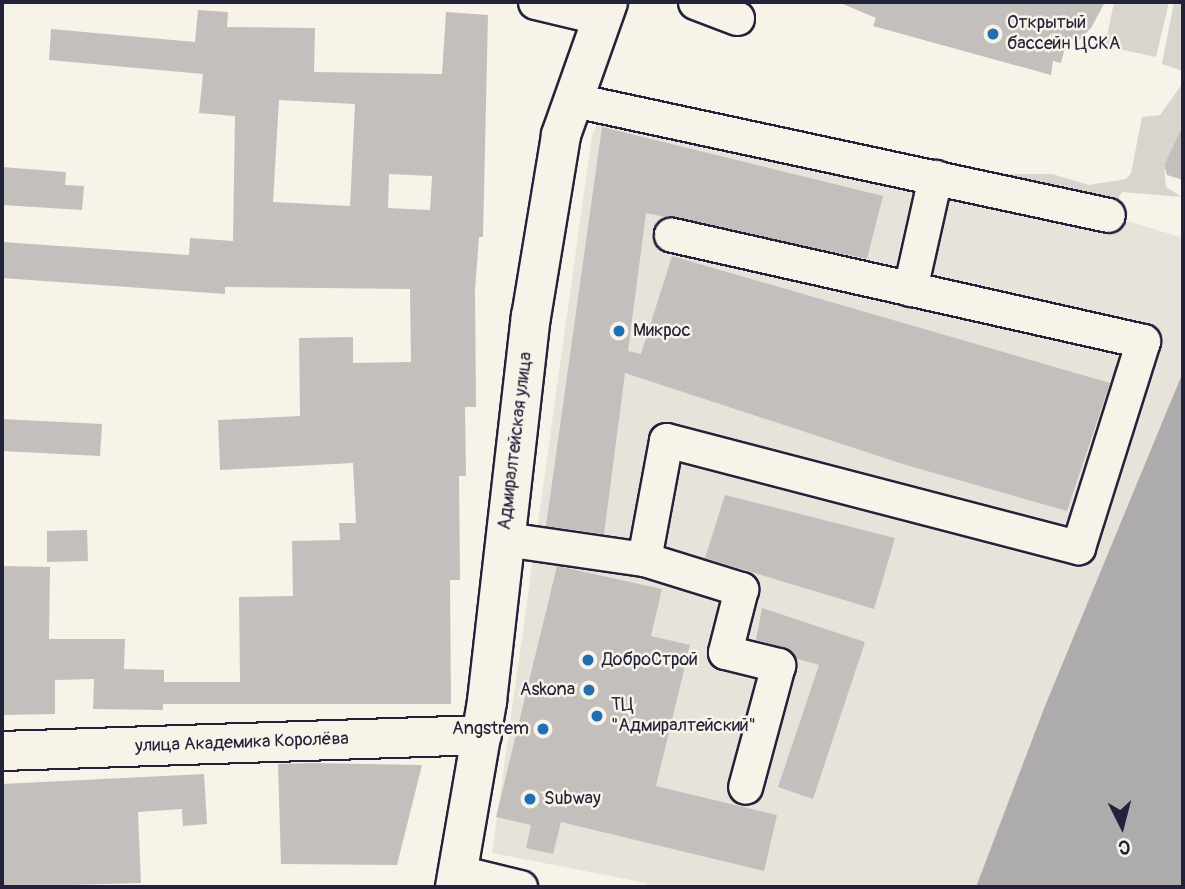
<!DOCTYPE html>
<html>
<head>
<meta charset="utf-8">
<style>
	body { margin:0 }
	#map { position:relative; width:1185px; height:889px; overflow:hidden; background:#f7f3e8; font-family:Pangolin,sans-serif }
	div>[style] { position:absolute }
	.built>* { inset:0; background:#e7e3db }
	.green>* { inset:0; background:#d8d5cf }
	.water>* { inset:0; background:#aeabad }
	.building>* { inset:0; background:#c2bfbd }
	.roads { filter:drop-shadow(2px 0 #22223b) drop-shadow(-2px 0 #22223b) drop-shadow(0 2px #22223b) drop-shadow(0 -2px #22223b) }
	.minor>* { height:33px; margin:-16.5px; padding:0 16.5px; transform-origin:16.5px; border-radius:16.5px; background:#f7f3e8 }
	.major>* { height:38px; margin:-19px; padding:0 19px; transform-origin:19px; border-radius:19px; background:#f7f3e8 }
	.dots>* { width:19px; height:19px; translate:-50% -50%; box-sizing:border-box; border:4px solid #f7f3e8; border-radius:50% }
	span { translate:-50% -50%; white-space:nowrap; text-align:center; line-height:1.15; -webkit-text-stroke:5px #f7f3e8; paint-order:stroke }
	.poi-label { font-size:18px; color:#22223b }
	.left { translate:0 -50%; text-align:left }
	.right { translate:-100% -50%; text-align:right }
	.street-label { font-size:18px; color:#22223b }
	.frame { position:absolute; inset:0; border:4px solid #22223b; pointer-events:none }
	.north { position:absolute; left:1087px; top:791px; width:70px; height:70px; -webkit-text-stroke:5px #f7f3e8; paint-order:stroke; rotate:174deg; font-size:19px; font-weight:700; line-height:28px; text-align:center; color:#22223b }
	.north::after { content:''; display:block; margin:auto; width:24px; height:32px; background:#22223b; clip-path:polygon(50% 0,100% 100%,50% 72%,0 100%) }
</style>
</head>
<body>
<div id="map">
	<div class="built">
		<div style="clip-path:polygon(606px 108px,1108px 215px,1183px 238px,1183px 372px,976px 887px,645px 887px,646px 883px,492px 853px,592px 135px)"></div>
	</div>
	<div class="green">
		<div style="clip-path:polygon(1114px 2px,1169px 2px,1156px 57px,1105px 46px)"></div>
		<div style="clip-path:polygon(1174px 2px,1183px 2px,1183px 71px,1162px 64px)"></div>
		<div style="clip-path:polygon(1183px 83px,1183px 125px,1164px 165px,1166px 187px,1182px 197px,1122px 192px,1108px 215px,984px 174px,1052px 174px,1089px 185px,1126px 179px,1131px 173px,1142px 117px,1160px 115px)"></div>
	</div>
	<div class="water">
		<div style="clip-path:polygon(1183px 372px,1183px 887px,976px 887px,1045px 706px)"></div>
	</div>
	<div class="building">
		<div style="clip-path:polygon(838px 2px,1105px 2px,1091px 28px,1079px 40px,1067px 40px,1061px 63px,1053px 61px,1051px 75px,873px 26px,876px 18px)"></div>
		<div style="clip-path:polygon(evenodd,198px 10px,228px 12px,227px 27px,315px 28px,314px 72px,442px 74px,446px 12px,488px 15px,483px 237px,479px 237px,475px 290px,476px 407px,465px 407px,466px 476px,459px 476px,460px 580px,450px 580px,451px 704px,163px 704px,163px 710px,93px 709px,94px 679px,55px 680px,55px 714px,2px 715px,2px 566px,50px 567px,49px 639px,125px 639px,124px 669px,164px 670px,164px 682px,240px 682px,239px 597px,293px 596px,292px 541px,340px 540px,339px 523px,356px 523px,353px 463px,220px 470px,218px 420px,300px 416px,299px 338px,353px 337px,353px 363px,411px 362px,410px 289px,225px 287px,225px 294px,2px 278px,2px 242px,189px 255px,190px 238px,233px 241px,235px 116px,199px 113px,203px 74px,49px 60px,51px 29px,195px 42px,198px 10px,279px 100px,355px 104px,350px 206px,273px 202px,279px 100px,198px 10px,389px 174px,432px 176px,430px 210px,388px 208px,389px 174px)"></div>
		<div style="clip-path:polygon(1183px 125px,1183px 180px,1167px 175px,1164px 165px)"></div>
		<div style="clip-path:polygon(602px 127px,883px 196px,867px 259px,646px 213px,628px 351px,641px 354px,672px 256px,1110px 383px,1067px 511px,906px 465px,625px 373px,604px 534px,546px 526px)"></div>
		<div style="clip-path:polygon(2px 167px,66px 172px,65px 185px,84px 186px,82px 210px,2px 205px)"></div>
		<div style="clip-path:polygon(2px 419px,102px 424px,100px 456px,2px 451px)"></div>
		<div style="clip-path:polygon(725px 495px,895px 538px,874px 609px,705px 558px)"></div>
		<div style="clip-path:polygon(87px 530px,88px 561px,47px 562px,47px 531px)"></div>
		<div style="clip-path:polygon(557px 566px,662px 589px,651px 636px,690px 645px,656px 786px,777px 815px,764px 871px,561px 822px,553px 854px,526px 848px,531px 825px,496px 817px)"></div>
		<div style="clip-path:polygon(762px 608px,865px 642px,813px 799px,778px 787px,819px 665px,795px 658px,783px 647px,756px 640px)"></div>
		<div style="clip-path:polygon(310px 763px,422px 765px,397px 865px,281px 864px,278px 764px)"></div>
		<div style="clip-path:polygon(204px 774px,207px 824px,183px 826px,182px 809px,138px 812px,141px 883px,2px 887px,2px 784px)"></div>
	</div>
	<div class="roads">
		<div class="minor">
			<div style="left:535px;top:2px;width:69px;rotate:13.4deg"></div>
			<div style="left:695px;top:2px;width:45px;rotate:20.9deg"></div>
			<div style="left:574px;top:100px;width:546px;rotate:12.15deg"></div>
			<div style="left:910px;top:289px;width:115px;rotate:-77.4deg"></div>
			<div style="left:505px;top:539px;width:140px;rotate:8.2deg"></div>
			<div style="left:644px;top:559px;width:121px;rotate:-79.5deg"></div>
			<div style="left:666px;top:440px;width:426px;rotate:14.6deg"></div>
			<div style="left:1078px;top:547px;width:216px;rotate:-72.5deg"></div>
			<div style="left:1143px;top:341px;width:484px;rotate:-167.3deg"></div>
			<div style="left:644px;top:559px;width:102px;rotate:17.2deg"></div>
			<div style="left:741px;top:589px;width:65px;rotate:104.3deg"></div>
			<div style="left:725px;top:652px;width:55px;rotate:13.8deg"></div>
			<div style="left:778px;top:665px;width:126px;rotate:105.1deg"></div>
			<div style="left:458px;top:872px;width:64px;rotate:13.6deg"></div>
		</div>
		<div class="major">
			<div style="left:2px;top:751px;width:480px;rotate:-1.9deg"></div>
			<div style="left:455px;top:887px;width:189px;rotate:-80.2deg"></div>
			<div style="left:487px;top:701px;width:387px;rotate:-83.5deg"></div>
			<div style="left:531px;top:317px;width:184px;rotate:-80.6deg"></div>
			<div style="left:561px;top:135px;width:141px;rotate:-70.5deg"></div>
		</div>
	</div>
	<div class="dots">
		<div style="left:993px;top:34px;background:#1f6fb2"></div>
		<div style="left:619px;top:331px;background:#1f6fb2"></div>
		<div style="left:588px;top:660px;background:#1f6fb2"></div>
		<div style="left:589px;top:690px;background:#1f6fb2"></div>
		<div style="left:597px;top:716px;background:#1f6fb2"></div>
		<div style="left:543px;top:729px;background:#1f6fb2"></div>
		<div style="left:530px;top:799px;background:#1f6fb2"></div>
	</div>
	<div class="poi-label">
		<span class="left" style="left:1007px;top:34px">Открытый<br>бассейн ЦСКА</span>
		<span class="left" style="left:633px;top:331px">Микрос</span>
		<span class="left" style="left:602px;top:660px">ДоброСтрой</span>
		<span class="right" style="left:575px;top:690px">Askona</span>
		<span class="left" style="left:611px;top:716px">ТЦ<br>"Адмиралтейский"</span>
		<span class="right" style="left:529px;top:729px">Angstrem</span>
		<span class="left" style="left:544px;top:799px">Subway</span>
	</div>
	<div class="street-label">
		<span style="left:516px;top:441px;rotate:-83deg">Адмиралтейская улица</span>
		<span style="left:242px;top:743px;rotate:-2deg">улица Академика Королёва</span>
	</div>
	<div class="frame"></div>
	<div class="north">С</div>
</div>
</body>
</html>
